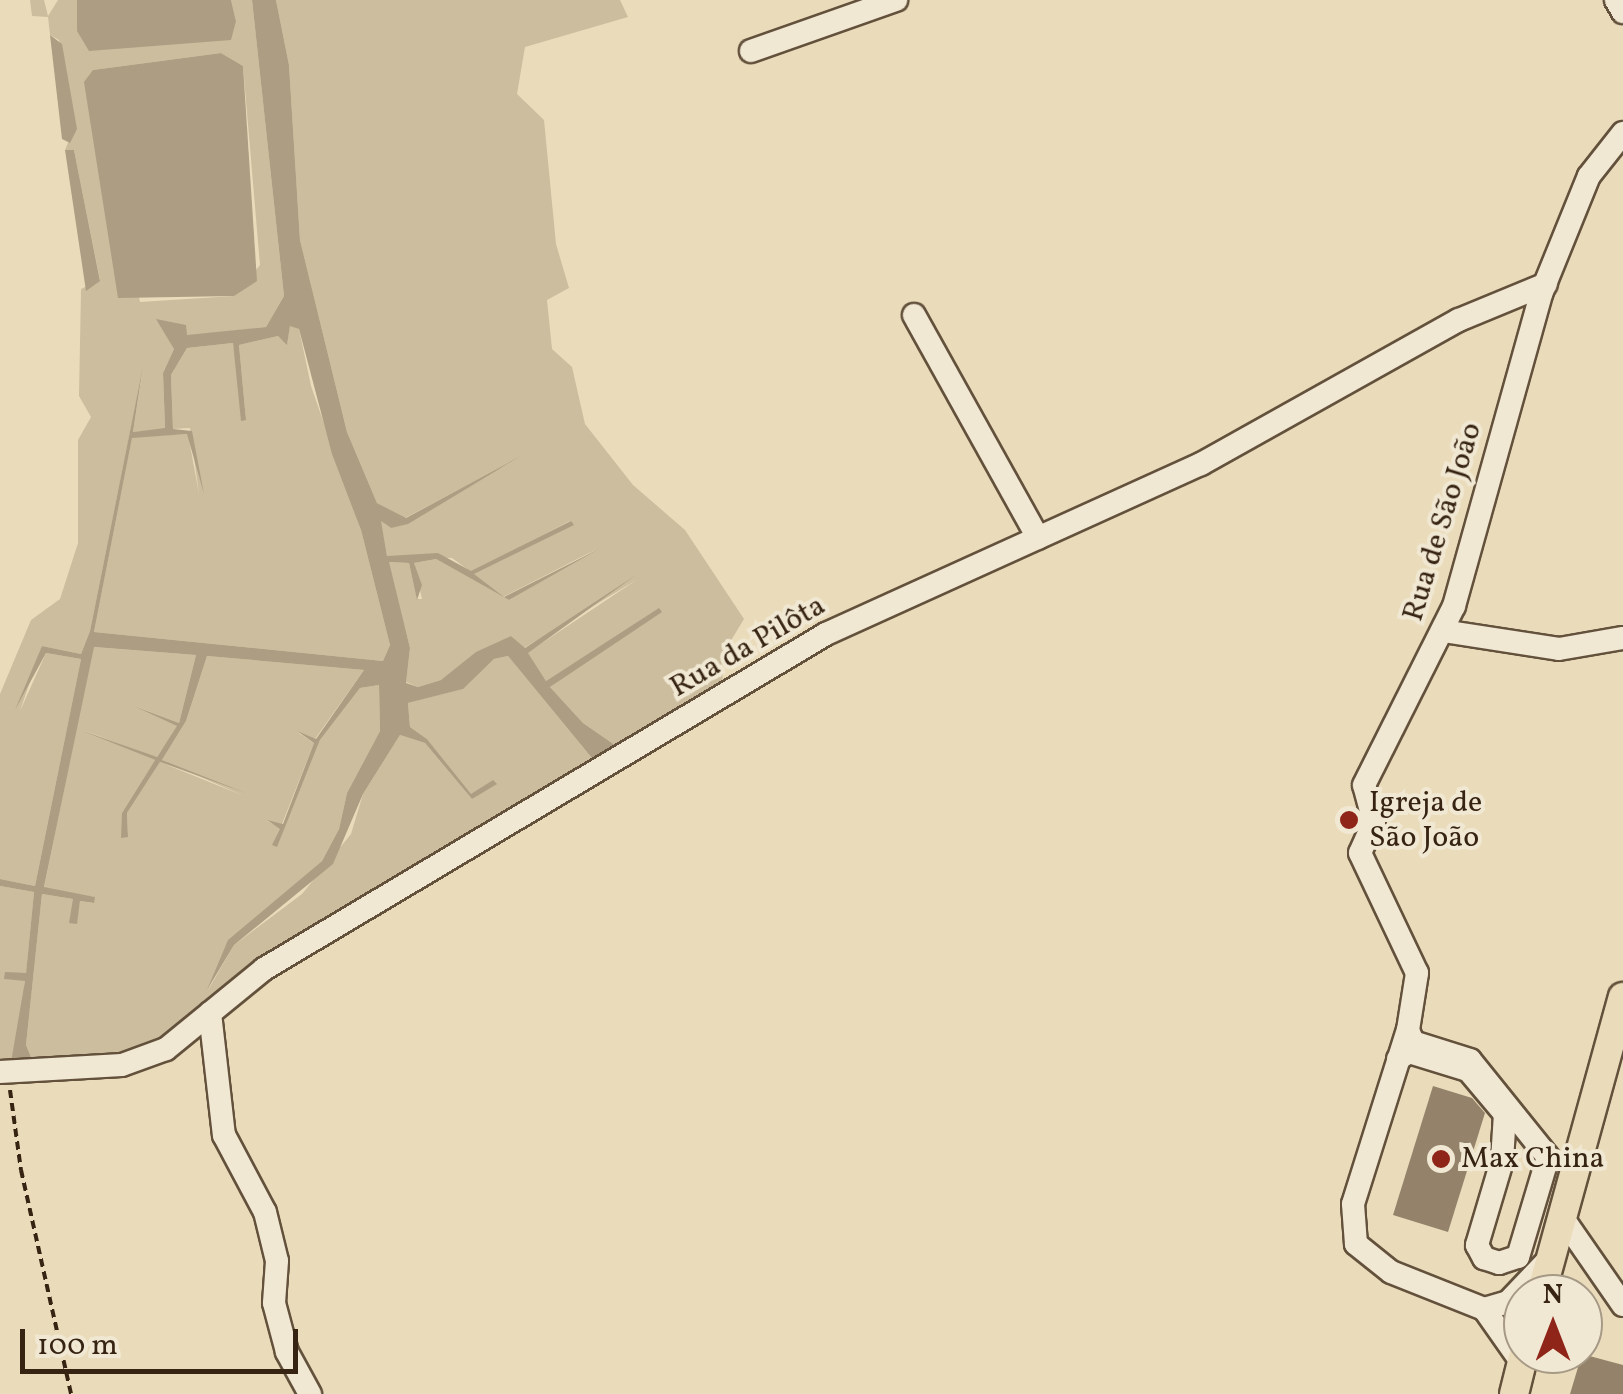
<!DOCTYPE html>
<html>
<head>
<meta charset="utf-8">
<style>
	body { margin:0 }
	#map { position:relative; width:1623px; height:1394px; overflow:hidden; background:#eadcbb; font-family:Vollkorn,serif }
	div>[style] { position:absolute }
	.green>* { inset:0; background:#cbbd9e }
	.water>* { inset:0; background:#ad9d82 }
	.building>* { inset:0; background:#94836a }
	.path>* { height:4px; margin-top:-2px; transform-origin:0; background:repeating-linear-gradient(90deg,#362312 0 8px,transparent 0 13px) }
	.roads { filter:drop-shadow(2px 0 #63513c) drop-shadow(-2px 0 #63513c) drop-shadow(0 2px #63513c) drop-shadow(0 -2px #63513c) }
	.minor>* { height:22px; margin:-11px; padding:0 11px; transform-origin:11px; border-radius:11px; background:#f1e8d3 }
	.major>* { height:28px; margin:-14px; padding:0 14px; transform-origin:14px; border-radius:14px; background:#eadcbb }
	.dots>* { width:28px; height:28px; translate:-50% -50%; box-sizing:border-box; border:5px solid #f1e8d3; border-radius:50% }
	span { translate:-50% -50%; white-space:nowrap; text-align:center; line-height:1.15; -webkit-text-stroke:8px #f1e8d3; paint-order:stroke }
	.street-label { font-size:30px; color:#362312 }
	.poi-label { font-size:30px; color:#362312 }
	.left { translate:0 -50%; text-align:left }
	.north { position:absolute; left:1503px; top:1274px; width:100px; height:100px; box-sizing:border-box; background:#f1e8d3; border:2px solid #a69986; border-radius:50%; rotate:0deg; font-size:28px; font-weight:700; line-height:40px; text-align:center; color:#362312 }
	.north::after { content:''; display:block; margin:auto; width:35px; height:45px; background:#8f2418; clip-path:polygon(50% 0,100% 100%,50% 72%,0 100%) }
	.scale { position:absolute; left:20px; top:1329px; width:278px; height:45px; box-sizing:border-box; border:5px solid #362312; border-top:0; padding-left:12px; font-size:30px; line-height:35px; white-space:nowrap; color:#362312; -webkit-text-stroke:8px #f1e8d3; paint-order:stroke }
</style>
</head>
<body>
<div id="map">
	<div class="green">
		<div style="clip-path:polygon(evenodd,30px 0,44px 0,48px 16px,58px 0,77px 0,77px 31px,236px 21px,231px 0,252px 0,284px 296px,266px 327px,186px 336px,163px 328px,174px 349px,163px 373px,165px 429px,133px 432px,143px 367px,90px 631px,81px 654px,42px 646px,20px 711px,46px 653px,81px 659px,35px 886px,0 879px,0 694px,31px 620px,60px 599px,78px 543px,78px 440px,91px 417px,79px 396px,81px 289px,100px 280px,74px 150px,65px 150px,74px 128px,59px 40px,50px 35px,48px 17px,32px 16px,30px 0,221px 53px,243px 66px,260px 265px,234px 296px,140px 302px,93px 70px,221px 53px)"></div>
		<div style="clip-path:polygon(276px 0,620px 0,628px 17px,525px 47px,517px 94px,544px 120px,556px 244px,569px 288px,547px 300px,552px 349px,572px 367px,585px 424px,633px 485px,685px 530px,744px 619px,724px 652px,722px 688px,622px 750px,583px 723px,550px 687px,659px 609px,546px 681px,527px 653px,638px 579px,524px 648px,511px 636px,441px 680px,418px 687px,406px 682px,410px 648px,388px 562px,409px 563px,417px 599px,422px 599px,414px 563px,436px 559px,509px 600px,597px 549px,503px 597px,473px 574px,573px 525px,570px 521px,471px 572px,452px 558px,387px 556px,380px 520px,391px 528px,521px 457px,405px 518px,377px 503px,347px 432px,300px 240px,289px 65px)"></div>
		<div style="clip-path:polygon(290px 325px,299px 329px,311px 386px,361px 530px,390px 645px,383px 661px,94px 632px,132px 437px,188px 434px,199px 494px,190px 428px,173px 429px,171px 375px,187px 348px,233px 343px,246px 420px,239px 345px,278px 336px,287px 344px)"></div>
		<div style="clip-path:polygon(93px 647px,196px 655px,179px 723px,135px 706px,178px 726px,156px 758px,83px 730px,155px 760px,122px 813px,128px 837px,127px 813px,160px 762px,244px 796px,162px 760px,186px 721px,207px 656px,364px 670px,315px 739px,297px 732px,314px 743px,282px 824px,267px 821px,281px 828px,277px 846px,320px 740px,360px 688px,379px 685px,380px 731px,347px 793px,339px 829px,322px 861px,229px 940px,208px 990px,234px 945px,302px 894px,351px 834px,363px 794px,400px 735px,425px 743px,472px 799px,493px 780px,471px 795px,427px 739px,410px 727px,408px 703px,462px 689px,494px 659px,508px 656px,596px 763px,159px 1039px,123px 1055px,33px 1062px,26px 1045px,42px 894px,73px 899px,76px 924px,80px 901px,93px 903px,94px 897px,44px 888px)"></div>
		<div style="clip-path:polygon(0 886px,34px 892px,26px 974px,5px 979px,25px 980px,19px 1045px,11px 1062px,0 1063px)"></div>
	</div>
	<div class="water">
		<div style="clip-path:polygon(77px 0,231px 0,236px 21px,231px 40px,89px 51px,77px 31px)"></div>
		<div style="clip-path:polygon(evenodd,252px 0,276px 0,289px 65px,300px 240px,347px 432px,377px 503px,406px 518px,521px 456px,408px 524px,391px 528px,381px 521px,387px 556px,438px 553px,471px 571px,571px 521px,574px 525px,474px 574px,504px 597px,597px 550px,509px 600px,436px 559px,414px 563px,422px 585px,417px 600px,409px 563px,389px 562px,410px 648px,406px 683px,418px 687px,441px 680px,476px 652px,511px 636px,525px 648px,636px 575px,528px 653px,546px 681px,659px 608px,662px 612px,550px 687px,583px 723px,622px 750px,596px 763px,508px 656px,494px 659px,463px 689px,408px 703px,410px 727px,427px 739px,471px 794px,493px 780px,497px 784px,472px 799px,425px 743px,400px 735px,363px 794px,333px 864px,234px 945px,207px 990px,228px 940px,322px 861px,339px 829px,347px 793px,380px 731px,379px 685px,360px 688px,320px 740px,277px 847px,272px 845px,280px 829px,267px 820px,283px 824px,314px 743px,297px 731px,316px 739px,364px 670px,207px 656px,186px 721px,162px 760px,246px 793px,160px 762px,127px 813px,128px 837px,121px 838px,122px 813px,155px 760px,83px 731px,157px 757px,177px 726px,134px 706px,179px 723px,196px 655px,94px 647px,44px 887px,95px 897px,94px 903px,80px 901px,77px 924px,69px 923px,73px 899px,42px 894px,26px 1045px,33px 1062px,11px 1062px,25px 981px,4px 979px,5px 972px,26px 973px,34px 892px,0 886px,0 879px,35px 886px,81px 659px,46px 653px,15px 710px,42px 646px,81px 654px,90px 631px,143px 366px,133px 432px,165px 428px,163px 373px,174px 349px,156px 319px,186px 325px,187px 335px,266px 327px,284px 296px,252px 0,290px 326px,299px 329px,332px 454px,361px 530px,390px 645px,383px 661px,94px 632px,132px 438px,187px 434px,204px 494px,192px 431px,173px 429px,171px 375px,187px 348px,233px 343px,241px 421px,246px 420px,239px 345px,278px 336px,287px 345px,290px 326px)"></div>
		<div style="clip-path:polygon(50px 35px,62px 44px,77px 129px,70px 143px,62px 139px)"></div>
		<div style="clip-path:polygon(221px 53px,243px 66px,257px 281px,234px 296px,118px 298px,84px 82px,93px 70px)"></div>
		<div style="clip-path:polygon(65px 150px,74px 150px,100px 281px,86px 291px)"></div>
	</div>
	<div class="building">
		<div style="clip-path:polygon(1433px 1086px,1472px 1098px,1485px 1113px,1448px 1232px,1393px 1215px)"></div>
		<div style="clip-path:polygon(1582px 1354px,1623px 1365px,1623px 1394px,1570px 1394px)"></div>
	</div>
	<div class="path">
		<div style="left:10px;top:1090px;width:81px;rotate:82.2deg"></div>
		<div style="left:21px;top:1170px;width:230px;rotate:77.4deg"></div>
	</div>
	<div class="roads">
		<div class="minor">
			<div style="left:1616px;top:0;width:14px;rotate:60deg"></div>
			<div style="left:751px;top:51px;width:154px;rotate:-19.4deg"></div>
			<div style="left:914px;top:315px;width:255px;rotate:60.9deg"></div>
			<div style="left:1443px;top:631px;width:117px;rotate:8.8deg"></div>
			<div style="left:1559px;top:649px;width:65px;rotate:-9.8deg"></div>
			<div style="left:210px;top:1013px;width:123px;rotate:83.5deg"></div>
			<div style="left:224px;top:1135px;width:87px;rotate:62deg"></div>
			<div style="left:265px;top:1212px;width:50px;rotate:76.2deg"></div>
			<div style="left:277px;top:1261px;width:42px;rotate:94.1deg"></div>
			<div style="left:274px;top:1303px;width:51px;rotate:75.1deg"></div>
			<div style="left:287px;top:1352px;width:48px;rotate:61.3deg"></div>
			<div style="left:1398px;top:1059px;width:13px;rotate:-32deg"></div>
			<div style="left:1409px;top:1052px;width:62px;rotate:17deg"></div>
			<div style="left:1468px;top:1070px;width:57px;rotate:49.9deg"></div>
			<div style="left:1505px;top:1114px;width:47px;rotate:93.7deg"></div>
			<div style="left:1502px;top:1161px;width:88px;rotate:106.6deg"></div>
			<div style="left:1477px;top:1245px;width:15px;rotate:62deg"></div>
			<div style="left:1484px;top:1258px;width:16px;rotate:18deg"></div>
			<div style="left:1499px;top:1263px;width:20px;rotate:-18deg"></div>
			<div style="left:1518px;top:1257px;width:104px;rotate:-73.3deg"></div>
			<div style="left:1548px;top:1157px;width:124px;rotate:-128.8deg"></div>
			<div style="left:1470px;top:1060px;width:60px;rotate:-162.5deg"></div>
			<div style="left:1413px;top:1042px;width:13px;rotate:-113deg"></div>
			<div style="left:0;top:1072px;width:122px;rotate:-3.3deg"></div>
			<div style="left:122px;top:1065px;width:47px;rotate:-20deg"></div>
			<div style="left:166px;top:1049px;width:127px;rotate:-39.2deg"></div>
			<div style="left:264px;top:969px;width:654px;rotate:-30.8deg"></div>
			<div style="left:826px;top:634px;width:412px;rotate:-24.4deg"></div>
			<div style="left:1201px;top:464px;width:295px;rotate:-29.2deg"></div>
			<div style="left:1459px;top:320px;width:94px;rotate:-22.5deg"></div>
			<div style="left:1562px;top:1217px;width:107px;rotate:55.3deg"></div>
			<div style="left:1484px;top:1309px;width:25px;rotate:-16deg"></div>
			<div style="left:1508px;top:1302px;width:57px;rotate:-46.4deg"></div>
			<div style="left:1522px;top:1363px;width:66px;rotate:-125.1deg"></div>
			<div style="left:1484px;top:1309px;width:100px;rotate:-158.3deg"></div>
			<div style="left:1391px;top:1272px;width:45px;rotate:-141.3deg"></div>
			<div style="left:1356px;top:1244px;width:40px;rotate:-94.3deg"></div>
			<div style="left:1353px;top:1204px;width:182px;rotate:-72.5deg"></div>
			<div style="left:1408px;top:1030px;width:58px;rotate:-81deg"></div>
			<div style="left:1417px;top:973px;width:133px;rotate:-115.4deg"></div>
			<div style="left:1360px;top:853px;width:34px;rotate:-66deg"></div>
			<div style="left:1374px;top:822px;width:38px;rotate:-105deg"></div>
			<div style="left:1364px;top:785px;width:200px;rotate:-63.3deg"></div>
			<div style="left:1454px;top:606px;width:324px;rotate:-74.4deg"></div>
			<div style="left:1541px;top:294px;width:127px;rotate:-67.9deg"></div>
			<div style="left:1589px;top:176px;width:55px;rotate:-51.7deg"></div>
		</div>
		<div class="major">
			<div style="left:1541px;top:1294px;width:308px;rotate:-74.6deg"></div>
			<div style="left:1514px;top:1394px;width:41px;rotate:-76deg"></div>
		</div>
	</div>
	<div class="dots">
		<div style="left:1349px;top:820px;background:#8f2418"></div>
		<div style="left:1441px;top:1159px;background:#8f2418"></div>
	</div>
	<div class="street-label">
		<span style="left:1443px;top:522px;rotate:-73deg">Rua de São João</span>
		<span style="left:748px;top:647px;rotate:-30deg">Rua da Pilôta</span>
	</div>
	<div class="poi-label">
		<span class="left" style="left:1369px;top:820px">Igreja de<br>São João</span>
		<span class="left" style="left:1461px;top:1159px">Max China</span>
	</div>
	<div class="north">N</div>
	<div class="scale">100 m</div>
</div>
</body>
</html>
